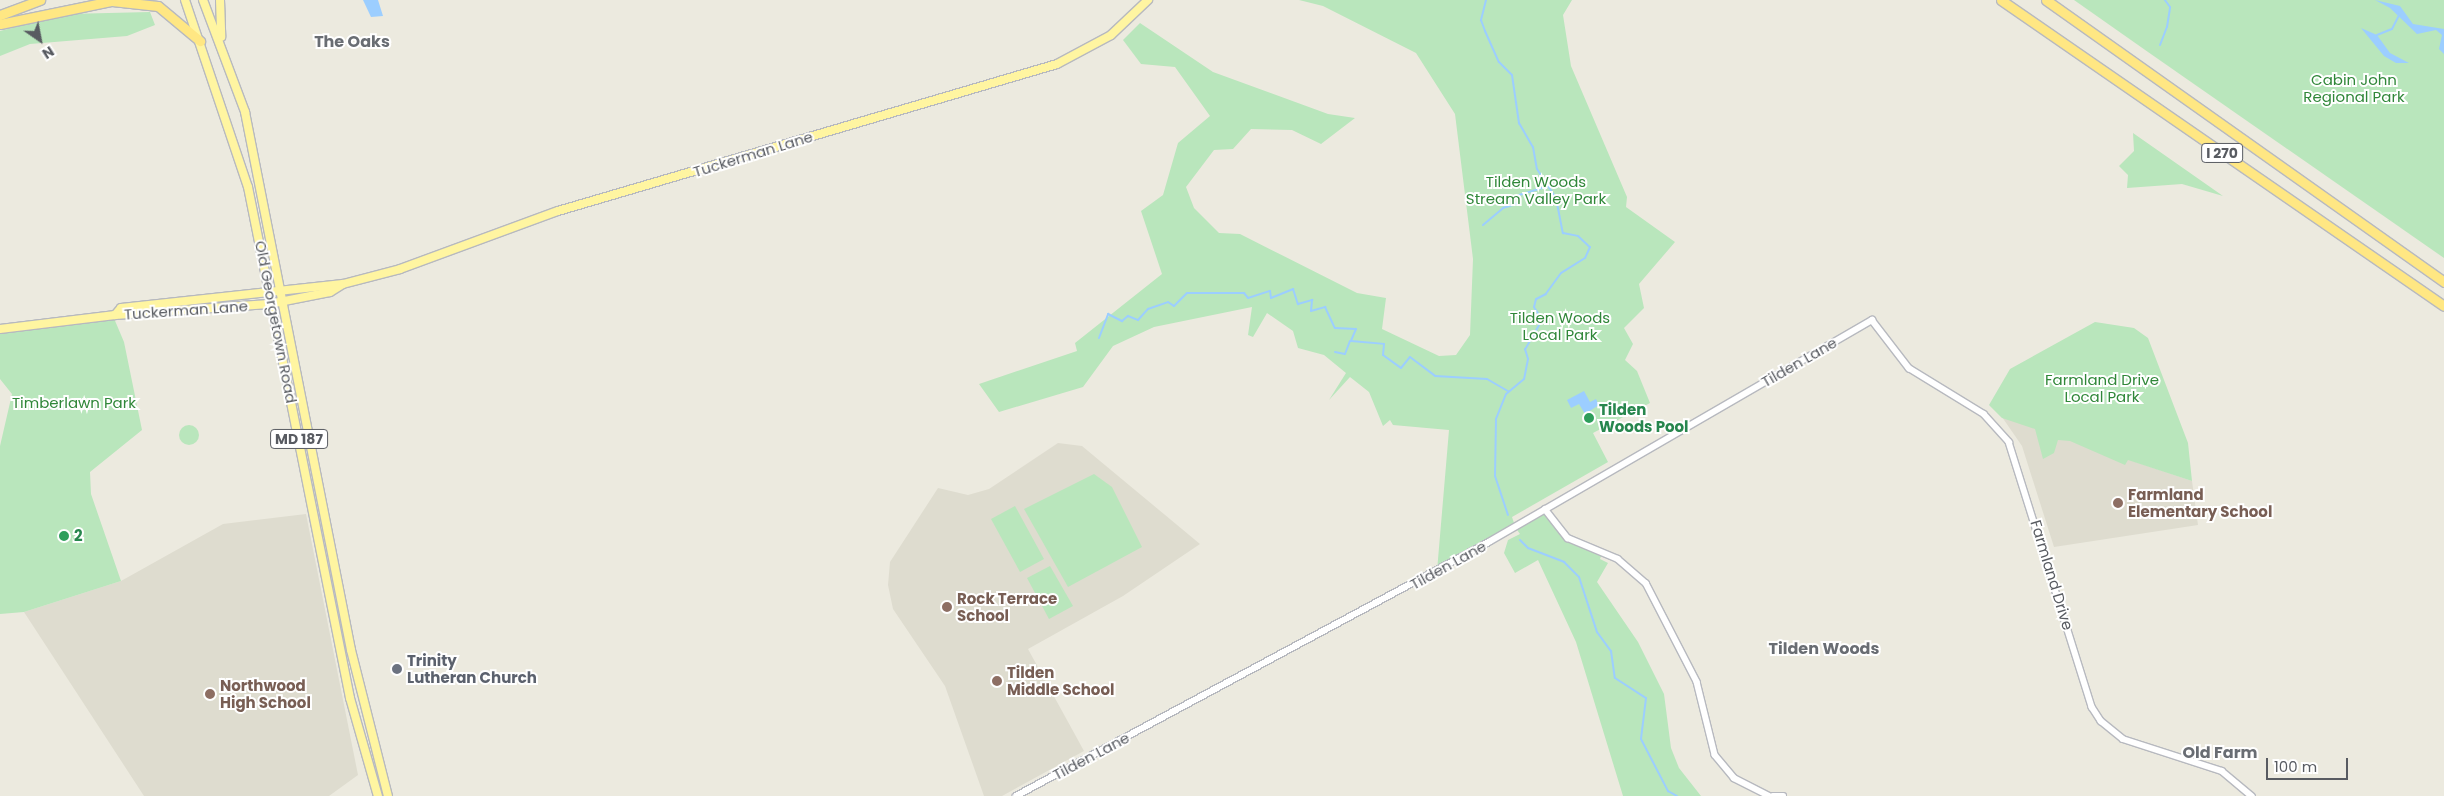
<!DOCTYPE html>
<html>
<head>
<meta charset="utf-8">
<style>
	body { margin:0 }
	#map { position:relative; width:2444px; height:796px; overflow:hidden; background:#eceadf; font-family:Poppins,sans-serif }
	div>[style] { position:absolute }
	.education>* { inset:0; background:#dedccf }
	.green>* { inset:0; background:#b9e6bc }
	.round { border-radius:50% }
	.water>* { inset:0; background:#9cceff }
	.stream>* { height:2px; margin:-1px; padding:0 1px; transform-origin:1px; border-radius:1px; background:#9cceff }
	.roads { filter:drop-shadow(1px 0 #b7b9bf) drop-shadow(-1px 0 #b7b9bf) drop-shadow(0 1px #b7b9bf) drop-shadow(0 -1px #b7b9bf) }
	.minor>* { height:5.5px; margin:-2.75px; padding:0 2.75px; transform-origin:2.75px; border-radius:2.75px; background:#fff }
	.major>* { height:8px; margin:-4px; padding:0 4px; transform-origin:4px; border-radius:4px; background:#fff5a1 }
	.highway>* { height:9px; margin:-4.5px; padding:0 4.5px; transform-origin:4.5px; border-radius:4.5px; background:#ffe783 }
	.dots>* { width:14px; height:14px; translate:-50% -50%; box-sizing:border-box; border:2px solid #fff; border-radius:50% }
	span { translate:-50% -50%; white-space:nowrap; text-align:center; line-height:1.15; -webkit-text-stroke:4px #fff; paint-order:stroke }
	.shield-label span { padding:1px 4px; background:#fff; border:1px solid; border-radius:4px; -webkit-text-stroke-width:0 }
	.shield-label { font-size:14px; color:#585b61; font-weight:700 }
	.park-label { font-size:15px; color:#308739 }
	.street-label { font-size:15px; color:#585b61 }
	.leisure-label { font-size:15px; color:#27864d; font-weight:700 }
	.left { translate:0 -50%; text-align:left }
	.education-label { font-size:15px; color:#785e54; font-weight:700 }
	.worship-label { font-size:15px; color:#5b616d; font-weight:700 }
	.neighbourhood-label { font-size:16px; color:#696d73; font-weight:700 }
	.north { position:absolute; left:15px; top:15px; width:50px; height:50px; -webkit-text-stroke:4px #fff; paint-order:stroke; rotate:147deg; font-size:14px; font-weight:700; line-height:20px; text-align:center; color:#585b61 }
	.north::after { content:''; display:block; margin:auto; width:18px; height:22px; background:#585b61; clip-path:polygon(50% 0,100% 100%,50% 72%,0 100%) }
	.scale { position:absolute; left:2266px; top:758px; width:82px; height:22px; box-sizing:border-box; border:2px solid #585b61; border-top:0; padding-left:6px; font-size:15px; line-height:18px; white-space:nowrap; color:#585b61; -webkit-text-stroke:4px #fff; paint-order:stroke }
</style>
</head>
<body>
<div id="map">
	<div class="education">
		<div style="clip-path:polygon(2002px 417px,2192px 481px,2198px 525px,2054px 547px,2022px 446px)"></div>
		<div style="clip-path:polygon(1058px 443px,1082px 446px,1200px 544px,1123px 596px,1028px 649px,1084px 751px,1002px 796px,984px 796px,945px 686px,893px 609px,888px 585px,890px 562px,938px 488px,968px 495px,989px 489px)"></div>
		<div style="clip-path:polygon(306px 514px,358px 775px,329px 796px,144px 796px,24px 612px,121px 581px,223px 524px)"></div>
	</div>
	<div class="green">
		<div style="clip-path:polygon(1299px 0,1572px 0,1563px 15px,1571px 66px,1627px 197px,1626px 207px,1675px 242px,1639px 284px,1644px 308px,1624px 328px,1633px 344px,1625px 360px,1637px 371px,1650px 403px,1593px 433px,1608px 462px,1512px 517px,1515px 526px,1545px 509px,1568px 538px,1603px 551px,1600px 559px,1608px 563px,1597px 582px,1638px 642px,1664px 694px,1671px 748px,1679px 768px,1701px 796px,1623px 796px,1576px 642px,1538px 560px,1515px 573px,1504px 553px,1508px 540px,1520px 534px,1515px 527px,1437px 571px,1449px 430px,1393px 425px,1390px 420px,1383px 426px,1369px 392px,1350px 377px,1329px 400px,1346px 373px,1324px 355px,1298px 348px,1293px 331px,1267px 313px,1253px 337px,1248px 335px,1252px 307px,1154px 327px,1113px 346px,1083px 387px,999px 412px,979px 384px,1077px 351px,1075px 343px,1162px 274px,1141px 211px,1163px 195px,1178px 143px,1210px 116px,1175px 67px,1141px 64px,1123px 40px,1140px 23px,1213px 72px,1328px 114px,1355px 118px,1321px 144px,1292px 130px,1251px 129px,1233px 149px,1214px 150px,1186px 187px,1194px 208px,1219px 233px,1240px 234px,1357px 293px,1386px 298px,1382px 329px,1439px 356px,1456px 355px,1470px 335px,1473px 259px,1455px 114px,1416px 53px,1323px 6px)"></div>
		<div style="clip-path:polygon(2074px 0,2444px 0,2444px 258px,2148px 52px)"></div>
		<div style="clip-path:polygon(150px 12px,155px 25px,127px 36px,30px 44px,0 56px,0 31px,67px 14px)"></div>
		<div style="clip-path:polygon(2133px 133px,2223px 196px,2182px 184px,2127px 188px,2128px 175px,2119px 166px,2134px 151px)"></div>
		<div style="clip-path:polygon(113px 316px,124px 342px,142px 430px,90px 472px,91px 494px,121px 581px,24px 612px,0 614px,0 446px,12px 394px,0 379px,0 329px)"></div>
		<div style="clip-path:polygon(2095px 322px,2134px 328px,2148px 338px,2188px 443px,2192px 481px,2128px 460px,2125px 465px,2070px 441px,2058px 440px,2054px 453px,2043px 459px,2035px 429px,2002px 418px,1989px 405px,2010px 369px)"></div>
		<div class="round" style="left:179px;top:425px;width:20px;height:20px"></div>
		<div style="clip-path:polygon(1094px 474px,1112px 487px,1142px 547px,1068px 587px,1024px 509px)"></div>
		<div style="clip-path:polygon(1015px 506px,1044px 559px,1020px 572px,991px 519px)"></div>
		<div style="clip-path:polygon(1050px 566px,1073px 606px,1049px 619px,1027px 578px)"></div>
	</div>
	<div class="water">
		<div style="clip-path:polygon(363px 0,378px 0,383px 16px,371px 17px)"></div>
		<div style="clip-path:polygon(2375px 0,2400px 6px,2413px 24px,2444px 29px,2444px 54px,2439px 49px,2442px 35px,2436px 30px,2417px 34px,2390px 8px)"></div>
		<div style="clip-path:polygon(2361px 28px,2377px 35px,2390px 53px,2409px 63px,2396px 63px,2384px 56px)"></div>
		<div style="clip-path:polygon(1584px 391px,1590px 402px,1596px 399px,1599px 405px,1585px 414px,1579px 404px,1571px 408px,1567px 400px)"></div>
	</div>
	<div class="stream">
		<div style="left:1486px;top:0;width:21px;rotate:104deg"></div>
		<div style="left:1481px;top:20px;width:12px;rotate:70deg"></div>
		<div style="left:1485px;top:31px;width:34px;rotate:66deg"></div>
		<div style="left:1499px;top:62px;width:18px;rotate:45deg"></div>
		<div style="left:1512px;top:75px;width:49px;rotate:81.7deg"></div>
		<div style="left:1519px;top:123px;width:28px;rotate:60deg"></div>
		<div style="left:1533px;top:147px;width:22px;rotate:80deg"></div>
		<div style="left:1537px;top:169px;width:35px;rotate:57deg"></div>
		<div style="left:1556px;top:198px;width:36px;rotate:79deg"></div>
		<div style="left:1563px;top:233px;width:15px;rotate:11deg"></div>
		<div style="left:1578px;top:236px;width:16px;rotate:43deg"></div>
		<div style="left:1590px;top:247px;width:12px;rotate:114deg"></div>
		<div style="left:1585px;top:258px;width:28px;rotate:148deg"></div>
		<div style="left:1561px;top:273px;width:26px;rotate:126deg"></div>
		<div style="left:1546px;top:294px;width:11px;rotate:153deg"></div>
		<div style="left:1536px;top:299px;width:8px;rotate:104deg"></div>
		<div style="left:1534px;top:307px;width:15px;rotate:58deg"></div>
		<div style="left:1542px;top:320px;width:34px;rotate:120deg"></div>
		<div style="left:1525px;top:349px;width:10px;rotate:73deg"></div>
		<div style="left:1528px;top:359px;width:20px;rotate:101deg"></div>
		<div style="left:1524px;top:379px;width:23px;rotate:140deg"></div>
		<div style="left:1506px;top:394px;width:27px;rotate:112deg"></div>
		<div style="left:1496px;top:419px;width:57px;rotate:91deg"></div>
		<div style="left:1495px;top:476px;width:41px;rotate:71.6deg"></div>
		<div style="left:2377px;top:35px;width:16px;rotate:-22deg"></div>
		<div style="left:2392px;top:29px;width:16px;rotate:-63deg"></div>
		<div style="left:2160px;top:45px;width:19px;rotate:-69deg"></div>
		<div style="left:2167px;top:27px;width:20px;rotate:-81deg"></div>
		<div style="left:2170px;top:7px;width:9px;rotate:-126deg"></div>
		<div style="left:1483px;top:225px;width:26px;rotate:-40deg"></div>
		<div style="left:1503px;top:208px;width:17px;rotate:-17deg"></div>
		<div style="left:1519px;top:203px;width:8px;rotate:-90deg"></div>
		<div style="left:1519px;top:195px;width:31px;rotate:-17deg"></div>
		<div style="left:1099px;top:338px;width:26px;rotate:-69deg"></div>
		<div style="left:1108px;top:314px;width:16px;rotate:27deg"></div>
		<div style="left:1122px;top:321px;width:8px;rotate:-40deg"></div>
		<div style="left:1128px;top:316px;width:11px;rotate:22deg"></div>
		<div style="left:1138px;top:320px;width:15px;rotate:-48deg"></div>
		<div style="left:1148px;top:309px;width:21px;rotate:-19deg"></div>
		<div style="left:1168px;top:302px;width:7px;rotate:34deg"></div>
		<div style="left:1174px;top:306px;width:18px;rotate:-45deg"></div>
		<div style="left:1187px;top:293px;width:57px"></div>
		<div style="left:1244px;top:293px;width:6px;rotate:51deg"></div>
		<div style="left:1248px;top:298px;width:23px;rotate:-18deg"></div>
		<div style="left:1270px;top:291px;width:7px;rotate:82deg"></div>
		<div style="left:1271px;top:298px;width:24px;rotate:-22deg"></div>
		<div style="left:1293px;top:289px;width:16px;rotate:72deg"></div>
		<div style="left:1298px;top:304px;width:15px;rotate:-16deg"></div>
		<div style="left:1312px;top:300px;width:11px;rotate:95deg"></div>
		<div style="left:1311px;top:311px;width:15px;rotate:-16deg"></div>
		<div style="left:1325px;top:307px;width:23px;rotate:65deg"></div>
		<div style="left:1335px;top:328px;width:21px;rotate:3deg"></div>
		<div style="left:1356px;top:329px;width:13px;rotate:113deg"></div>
		<div style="left:1351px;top:341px;width:33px;rotate:5deg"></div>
		<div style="left:1384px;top:344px;width:11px;rotate:95deg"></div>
		<div style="left:1383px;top:355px;width:22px;rotate:36deg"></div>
		<div style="left:1401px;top:368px;width:14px;rotate:-51deg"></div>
		<div style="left:1410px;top:357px;width:31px;rotate:37deg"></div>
		<div style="left:1435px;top:376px;width:52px;rotate:3.3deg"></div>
		<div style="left:1487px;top:379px;width:24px;rotate:30deg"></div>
		<div style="left:1335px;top:352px;width:10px;rotate:11deg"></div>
		<div style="left:1345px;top:354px;width:14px;rotate:-69deg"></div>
		<div style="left:1520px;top:540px;width:11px;rotate:45deg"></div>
		<div style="left:1528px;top:548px;width:39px;rotate:21deg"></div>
		<div style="left:1564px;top:562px;width:21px;rotate:45deg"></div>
		<div style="left:1579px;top:577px;width:58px;rotate:71.9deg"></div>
		<div style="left:1597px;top:632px;width:24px;rotate:54deg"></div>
		<div style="left:1611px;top:651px;width:27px;rotate:82deg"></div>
		<div style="left:1615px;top:678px;width:37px;rotate:33deg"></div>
		<div style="left:1646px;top:698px;width:41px;rotate:97deg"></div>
		<div style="left:1641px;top:739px;width:59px;rotate:62.6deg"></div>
		<div style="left:1668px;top:791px;width:10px;rotate:29deg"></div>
	</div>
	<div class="roads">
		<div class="minor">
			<div style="left:1545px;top:509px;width:37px;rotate:52deg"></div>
			<div style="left:1568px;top:538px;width:54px;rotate:22.8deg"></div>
			<div style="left:1618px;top:559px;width:37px;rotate:41deg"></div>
			<div style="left:1646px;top:583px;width:111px;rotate:62.7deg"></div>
			<div style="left:1697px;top:682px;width:75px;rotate:76.1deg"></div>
			<div style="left:1715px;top:755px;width:30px;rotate:50deg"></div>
			<div style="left:1734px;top:778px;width:39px;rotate:27deg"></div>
			<div style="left:1016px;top:796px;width:537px;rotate:-28.24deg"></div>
			<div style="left:1489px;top:542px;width:443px;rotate:-30.1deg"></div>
			<div style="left:1872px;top:320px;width:61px;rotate:52.4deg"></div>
			<div style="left:1909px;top:368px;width:88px;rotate:31.5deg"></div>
			<div style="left:1984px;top:414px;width:38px;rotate:48deg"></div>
			<div style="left:2009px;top:442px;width:278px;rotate:72.6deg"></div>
			<div style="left:2092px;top:707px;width:17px;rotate:57deg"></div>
			<div style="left:2101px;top:721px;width:28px;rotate:39deg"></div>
			<div style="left:2123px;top:739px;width:104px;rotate:17.9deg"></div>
			<div style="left:2222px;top:771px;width:39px;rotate:40deg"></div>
			<div style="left:1773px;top:796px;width:10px"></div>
		</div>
		<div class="major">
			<div style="left:185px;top:0;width:197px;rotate:71.4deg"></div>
			<div style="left:248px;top:187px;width:521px;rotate:78.71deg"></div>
			<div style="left:350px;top:698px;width:102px;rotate:74.1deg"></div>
			<div style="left:203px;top:0;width:120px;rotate:69.4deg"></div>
			<div style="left:245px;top:112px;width:548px;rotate:78.85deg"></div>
			<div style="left:351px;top:650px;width:151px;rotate:75.8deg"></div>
			<div style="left:220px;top:0;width:37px;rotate:88deg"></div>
			<div style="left:115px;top:315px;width:9px;rotate:-49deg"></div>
			<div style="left:121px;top:308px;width:223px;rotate:-6.2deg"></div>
			<div style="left:343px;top:284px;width:59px;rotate:-14.7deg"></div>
			<div style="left:400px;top:269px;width:168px;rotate:-20.2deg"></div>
			<div style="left:558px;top:211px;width:520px;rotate:-16.41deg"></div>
			<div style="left:1057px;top:64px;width:61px;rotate:-28.2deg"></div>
			<div style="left:1111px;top:35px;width:51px;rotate:-43.4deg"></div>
			<div style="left:0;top:329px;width:116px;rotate:-6.9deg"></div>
			<div style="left:115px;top:315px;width:154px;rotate:-4.1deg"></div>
			<div style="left:269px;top:304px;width:62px;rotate:-11.1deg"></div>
			<div style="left:330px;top:292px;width:15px;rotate:-32deg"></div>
		</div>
		<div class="highway">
			<div style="left:2001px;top:0;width:538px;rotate:34.63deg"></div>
			<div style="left:2046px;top:0;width:488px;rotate:35.3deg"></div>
			<div style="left:112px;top:1px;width:46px;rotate:6.2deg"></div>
			<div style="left:158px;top:6px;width:55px;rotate:39.8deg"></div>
			<div style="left:0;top:15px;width:43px;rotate:-20.6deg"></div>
			<div style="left:0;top:24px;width:118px;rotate:-11.7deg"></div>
		</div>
	</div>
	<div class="dots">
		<div style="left:1589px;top:418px;background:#2e9e5b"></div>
		<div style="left:2118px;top:503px;background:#8d6e63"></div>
		<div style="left:64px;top:536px;background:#2e9e5b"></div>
		<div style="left:947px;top:607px;background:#8d6e63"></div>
		<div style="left:397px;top:669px;background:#6b7280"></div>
		<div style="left:997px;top:681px;background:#8d6e63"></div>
		<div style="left:210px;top:694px;background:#8d6e63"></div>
	</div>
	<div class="shield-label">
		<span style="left:2222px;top:153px">I 270</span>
		<span style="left:299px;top:439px">MD 187</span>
	</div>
	<div class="park-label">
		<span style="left:2354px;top:88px">Cabin John<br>Regional Park</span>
		<span style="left:1536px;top:190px">Tilden Woods<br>Stream Valley Park</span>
		<span style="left:1560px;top:326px">Tilden Woods<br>Local Park</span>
		<span style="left:2102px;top:388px">Farmland Drive<br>Local Park</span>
		<span style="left:74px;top:403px">Timberlawn Park</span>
	</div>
	<div class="street-label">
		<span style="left:753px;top:154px;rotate:-17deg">Tuckerman Lane</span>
		<span style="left:186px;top:310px;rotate:-4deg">Tuckerman Lane</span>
		<span style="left:276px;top:322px;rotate:79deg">Old Georgetown Road</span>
		<span style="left:1799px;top:362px;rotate:-30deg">Tilden Lane</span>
		<span style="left:1448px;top:565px;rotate:-29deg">Tilden Lane</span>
		<span style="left:2052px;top:575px;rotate:73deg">Farmland Drive</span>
		<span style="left:1091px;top:756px;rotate:-28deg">Tilden Lane</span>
	</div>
	<div class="leisure-label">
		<span class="left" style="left:1599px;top:418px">Tilden<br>Woods Pool</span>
		<span class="left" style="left:74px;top:536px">2</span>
	</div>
	<div class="education-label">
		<span class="left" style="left:2128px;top:503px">Farmland<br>Elementary School</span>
		<span class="left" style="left:957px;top:607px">Rock Terrace<br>School</span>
		<span class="left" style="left:1007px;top:681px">Tilden<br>Middle School</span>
		<span class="left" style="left:220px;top:694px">Northwood<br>High School</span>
	</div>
	<div class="worship-label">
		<span class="left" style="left:407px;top:669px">Trinity<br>Lutheran Church</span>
	</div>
	<div class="neighbourhood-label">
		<span style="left:352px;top:42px">The Oaks</span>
		<span style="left:1824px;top:649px">Tilden Woods</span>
		<span style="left:2220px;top:753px">Old Farm</span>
	</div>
	<div class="north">N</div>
	<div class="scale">100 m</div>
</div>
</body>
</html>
